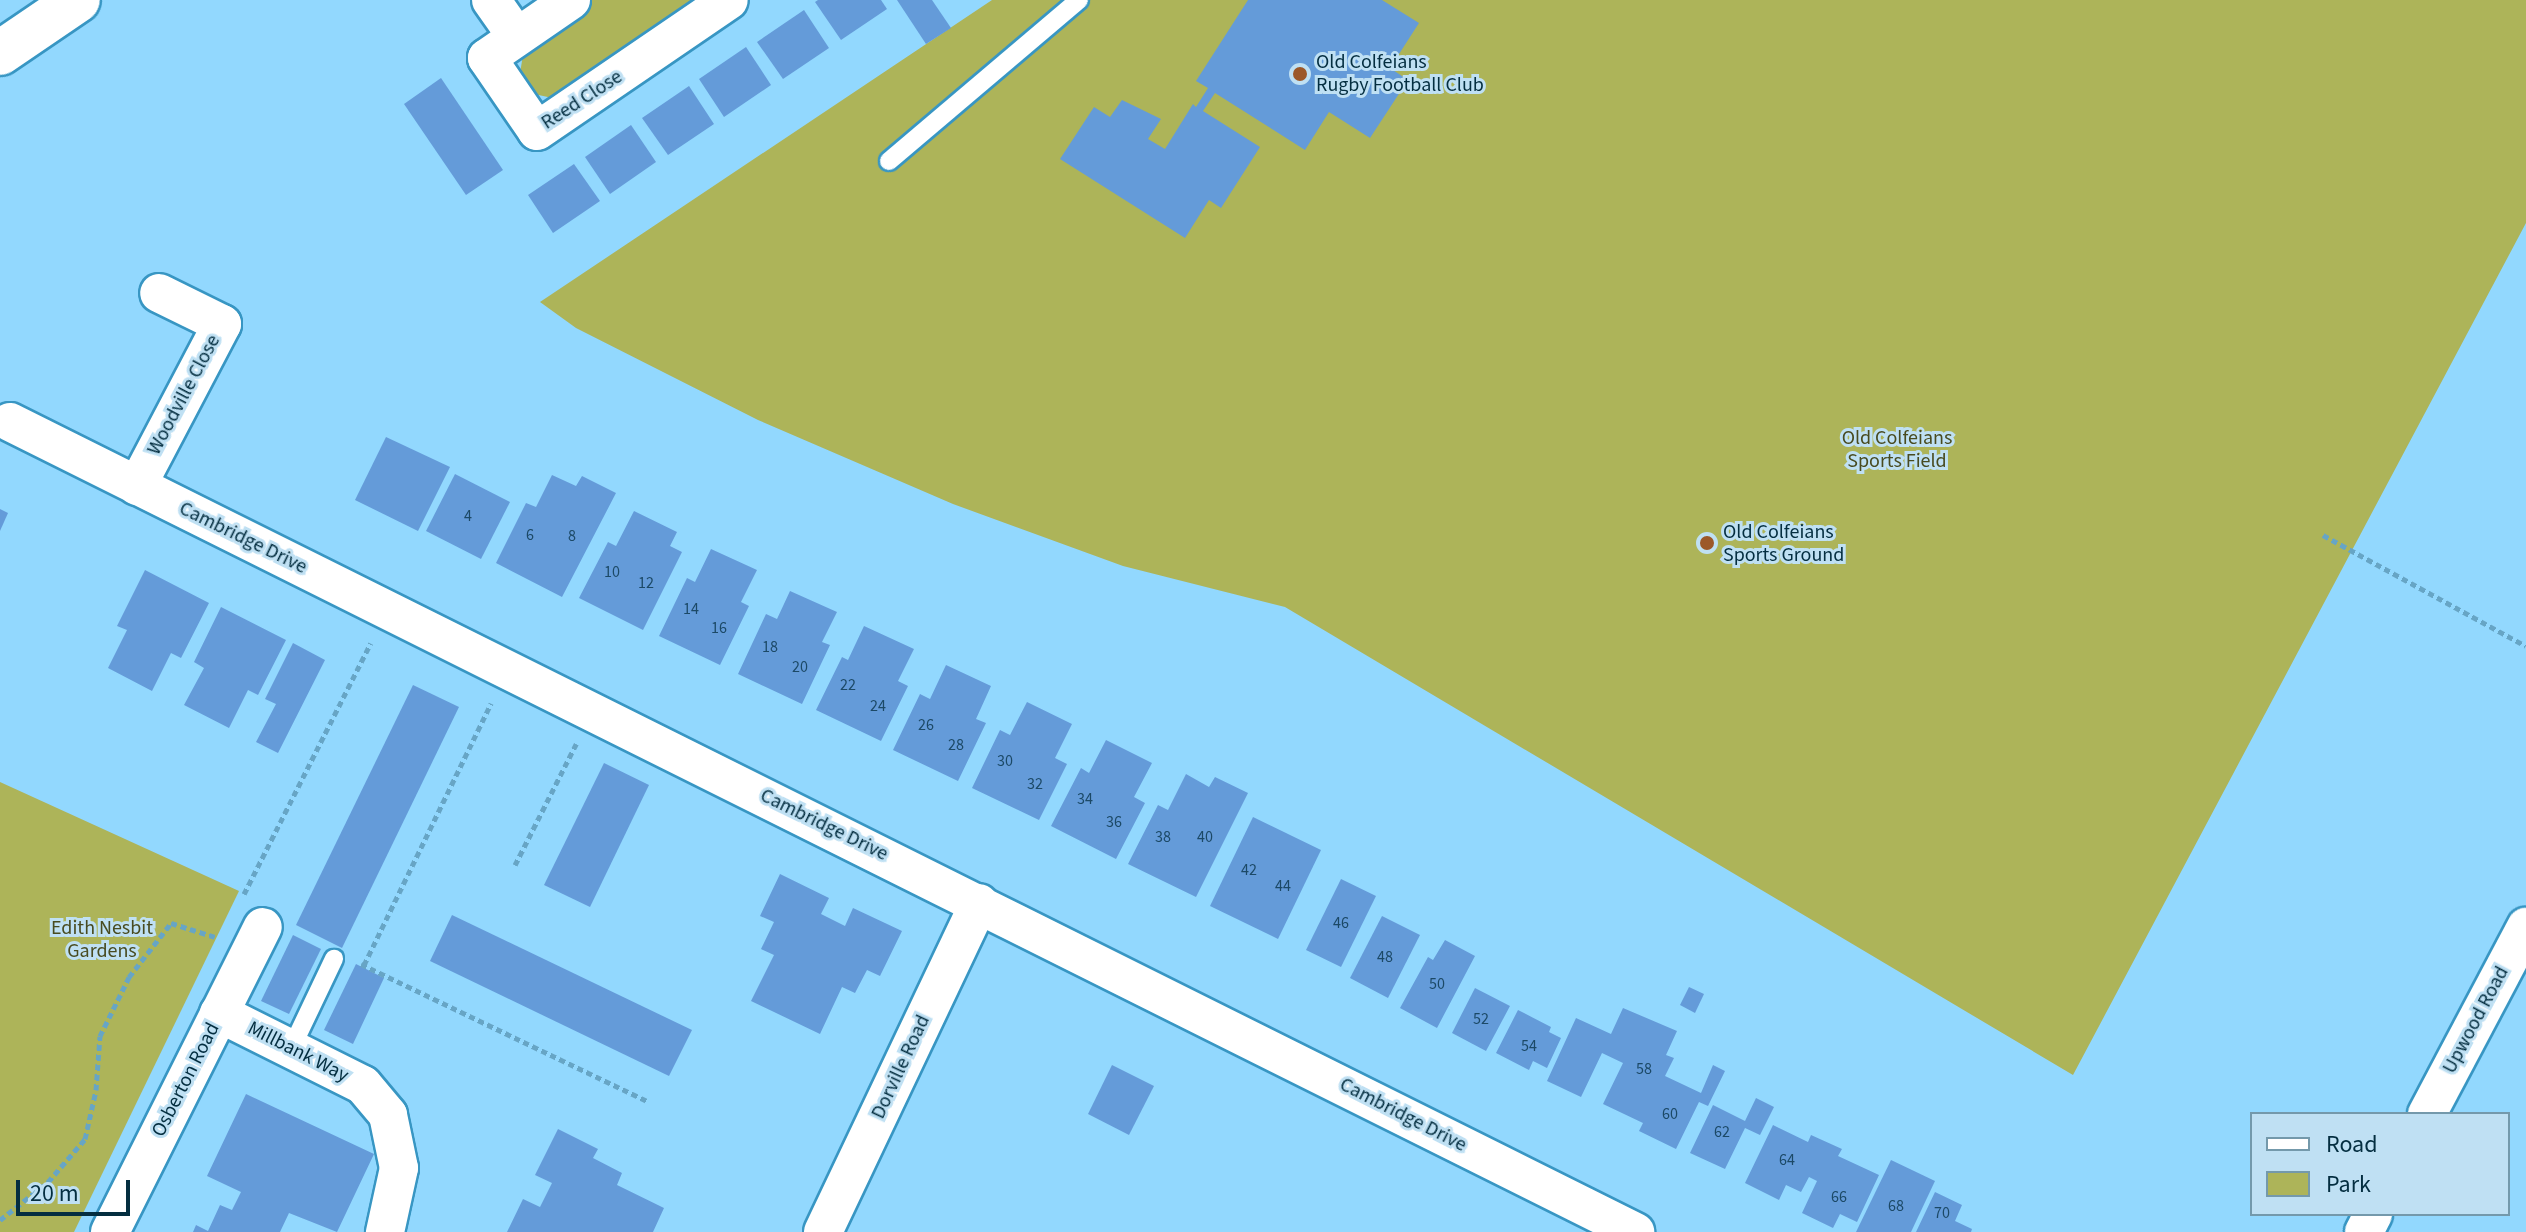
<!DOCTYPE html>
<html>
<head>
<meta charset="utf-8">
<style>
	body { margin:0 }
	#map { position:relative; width:2526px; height:1232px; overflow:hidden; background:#92d8fe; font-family:"Source Sans 3",sans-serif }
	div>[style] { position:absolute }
	.green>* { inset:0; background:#adb459 }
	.building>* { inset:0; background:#649bd9 }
	.path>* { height:5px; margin-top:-2.5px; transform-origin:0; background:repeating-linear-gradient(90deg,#67a5c5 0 6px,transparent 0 10px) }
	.roads { filter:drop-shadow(2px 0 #3896c3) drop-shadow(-2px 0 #3896c3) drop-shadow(0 2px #3896c3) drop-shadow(0 -2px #3896c3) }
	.service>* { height:18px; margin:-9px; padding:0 9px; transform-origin:9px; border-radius:9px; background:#fff }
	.minor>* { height:38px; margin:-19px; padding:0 19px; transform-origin:19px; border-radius:19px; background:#fff }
	.trunk>* { height:44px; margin:-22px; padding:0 22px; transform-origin:22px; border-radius:22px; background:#fff }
	.dots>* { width:22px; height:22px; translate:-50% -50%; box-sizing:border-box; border:4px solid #bfe0f3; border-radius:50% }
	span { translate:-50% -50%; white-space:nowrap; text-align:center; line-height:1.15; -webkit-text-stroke:6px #bfe0f3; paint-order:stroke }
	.number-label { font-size:16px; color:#1c4966 }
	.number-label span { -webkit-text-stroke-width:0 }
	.poi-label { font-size:20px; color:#042e40 }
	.left { translate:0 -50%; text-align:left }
	.street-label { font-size:20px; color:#042e40 }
	.park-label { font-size:20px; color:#484b20 }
	.legend { position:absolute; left:2250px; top:1112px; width:260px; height:104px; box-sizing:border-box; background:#bfe0f3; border:2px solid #7499ab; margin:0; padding:10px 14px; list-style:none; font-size:24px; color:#042e40 }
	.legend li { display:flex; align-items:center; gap:16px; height:40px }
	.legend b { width:40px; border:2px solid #7499ab }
	.scale { position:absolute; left:16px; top:1180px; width:114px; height:36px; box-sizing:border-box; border:4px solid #042e40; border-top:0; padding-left:10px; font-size:24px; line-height:28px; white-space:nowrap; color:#042e40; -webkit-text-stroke:6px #bfe0f3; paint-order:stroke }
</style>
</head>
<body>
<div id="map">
	<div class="green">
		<div style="clip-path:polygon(592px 0,709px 0,557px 99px,534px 94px,520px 73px,524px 49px)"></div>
		<div style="clip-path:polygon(992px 0,2526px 0,2526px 223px,2073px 1075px,1285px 607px,1123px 566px,953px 504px,758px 420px,576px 328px,540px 302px)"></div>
		<div style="clip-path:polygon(0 782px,239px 891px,74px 1232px,0 1232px)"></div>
	</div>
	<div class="building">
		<div style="clip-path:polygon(818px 0,881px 0,887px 9px,841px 40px,815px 2px)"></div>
		<div style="clip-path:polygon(897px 0,932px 0,951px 28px,926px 44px)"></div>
		<div style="clip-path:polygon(1248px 0,1382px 0,1419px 23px,1390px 68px,1408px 80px,1370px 138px,1329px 112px,1305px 150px,1215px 93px,1203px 111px,1260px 147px,1221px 208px,1209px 200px,1185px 238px,1060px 159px,1094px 107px,1110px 117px,1122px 100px,1161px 119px,1148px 139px,1165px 149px,1193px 104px,1196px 107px,1208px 88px,1196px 81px)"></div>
		<div style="clip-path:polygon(804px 10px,829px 48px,783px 79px,757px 42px)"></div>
		<div style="clip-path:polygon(746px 47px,771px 85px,724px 117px,699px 79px)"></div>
		<div style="clip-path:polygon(441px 78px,503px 170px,466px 195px,404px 104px)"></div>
		<div style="clip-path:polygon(689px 86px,714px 124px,668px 155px,642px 118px)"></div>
		<div style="clip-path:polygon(631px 125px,656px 162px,610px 194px,585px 157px)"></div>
		<div style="clip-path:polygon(574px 164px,600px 201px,553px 233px,528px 195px)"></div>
		<div style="clip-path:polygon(386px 437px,450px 467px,418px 531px,355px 500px)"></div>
		<div style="clip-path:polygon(455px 474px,510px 502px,481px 559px,426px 531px)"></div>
		<div style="clip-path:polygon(552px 475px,576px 486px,582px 476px,616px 493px,562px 597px,496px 563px,526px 503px,536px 507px)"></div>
		<div style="clip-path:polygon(0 509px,8px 513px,0 531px)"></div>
		<div style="clip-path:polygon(634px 511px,677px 532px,670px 546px,682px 552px,643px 630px,579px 598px,608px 542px,616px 546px)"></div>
		<div style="clip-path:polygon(711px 549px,757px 570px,741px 602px,749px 606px,720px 665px,659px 636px,687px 578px,695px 582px)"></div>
		<div style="clip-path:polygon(145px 570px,209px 603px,181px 658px,171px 653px,152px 691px,108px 668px,127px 630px,117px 626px)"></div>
		<div style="clip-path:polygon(790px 591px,837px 612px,822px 642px,830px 645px,802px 704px,738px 674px,766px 614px,777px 619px)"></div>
		<div style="clip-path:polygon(221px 607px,286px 640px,258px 695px,248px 690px,229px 728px,184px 705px,204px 668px,194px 662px)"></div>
		<div style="clip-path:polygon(864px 626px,914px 649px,898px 681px,908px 686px,881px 741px,816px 710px,842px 657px,848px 660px)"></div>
		<div style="clip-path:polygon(293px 643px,325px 660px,278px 753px,256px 742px,276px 704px,265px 699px)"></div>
		<div style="clip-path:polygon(946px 665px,991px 686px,976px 719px,986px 723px,958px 781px,893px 750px,920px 694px,930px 699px)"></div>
		<div style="clip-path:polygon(413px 685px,459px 707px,342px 948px,296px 925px)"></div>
		<div style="clip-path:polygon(1027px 702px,1072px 724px,1055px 758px,1067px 764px,1039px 820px,972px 788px,1000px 730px,1010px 735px)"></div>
		<div style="clip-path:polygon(1106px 740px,1152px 763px,1134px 797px,1145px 803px,1116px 859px,1051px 826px,1081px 768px,1089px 773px)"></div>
		<div style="clip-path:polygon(604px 763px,649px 785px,590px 907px,544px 885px)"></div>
		<div style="clip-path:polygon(1186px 774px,1209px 787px,1215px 777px,1248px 793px,1196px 897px,1128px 864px,1158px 805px,1168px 810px)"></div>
		<div style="clip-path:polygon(1253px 817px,1321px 850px,1278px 939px,1210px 906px)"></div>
		<div style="clip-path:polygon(780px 874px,829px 898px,821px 914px,845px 926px,853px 908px,902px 931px,880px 976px,867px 970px,855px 993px,842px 987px,820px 1034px,751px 1001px,774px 955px,761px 949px,774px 922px,760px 916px)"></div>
		<div style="clip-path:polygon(1341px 879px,1376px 896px,1341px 967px,1306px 950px)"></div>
		<div style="clip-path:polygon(452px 915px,692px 1030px,669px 1076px,430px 961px)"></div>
		<div style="clip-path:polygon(1382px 916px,1420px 935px,1388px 998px,1350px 978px)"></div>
		<div style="clip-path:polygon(293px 935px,321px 949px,289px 1014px,261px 1001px)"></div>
		<div style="clip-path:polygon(1445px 940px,1475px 956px,1437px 1028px,1400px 1008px,1428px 957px,1433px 960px)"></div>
		<div style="clip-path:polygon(356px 964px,384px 978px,353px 1044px,324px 1030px)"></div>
		<div style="clip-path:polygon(1689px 987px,1704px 994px,1695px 1013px,1680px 1005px)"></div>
		<div style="clip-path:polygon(1475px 988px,1510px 1006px,1486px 1051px,1452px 1033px)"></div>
		<div style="clip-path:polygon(1623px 1008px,1677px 1031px,1666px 1055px,1674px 1058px,1665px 1076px,1701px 1093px,1713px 1065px,1725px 1071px,1708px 1106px,1699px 1102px,1676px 1149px,1639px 1131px,1643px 1123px,1603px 1104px,1623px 1063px,1602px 1053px,1581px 1097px,1547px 1081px,1576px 1018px,1611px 1034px)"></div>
		<div style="clip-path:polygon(1518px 1010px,1551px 1027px,1549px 1032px,1561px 1038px,1547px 1068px,1533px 1061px,1529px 1070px,1496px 1053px)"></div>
		<div style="clip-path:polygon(1112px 1065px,1154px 1086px,1129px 1135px,1088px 1114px)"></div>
		<div style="clip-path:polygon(246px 1094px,374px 1154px,337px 1232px,289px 1213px,280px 1232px,193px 1232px,196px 1225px,208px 1231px,220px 1205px,232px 1210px,241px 1192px,207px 1176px)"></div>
		<div style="clip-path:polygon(1756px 1098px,1774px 1107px,1760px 1135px,1745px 1128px,1725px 1169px,1690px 1153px,1713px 1105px,1745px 1121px)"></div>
		<div style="clip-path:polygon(1773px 1125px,1808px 1142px,1811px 1135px,1842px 1149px,1838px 1156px,1879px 1175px,1857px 1222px,1840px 1214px,1833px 1228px,1802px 1213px,1817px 1181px,1809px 1177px,1801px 1192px,1786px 1185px,1779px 1200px,1745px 1183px)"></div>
		<div style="clip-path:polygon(558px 1129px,598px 1149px,593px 1158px,622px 1173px,617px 1185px,664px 1208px,653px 1232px,507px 1232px,523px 1199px,540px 1207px,552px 1183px,535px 1175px)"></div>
		<div style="clip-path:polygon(1891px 1160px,1935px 1181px,1911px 1232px,1856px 1232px)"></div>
		<div style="clip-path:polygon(1935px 1192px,1962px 1205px,1955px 1221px,1972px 1229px,1971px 1232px,1916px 1232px)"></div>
	</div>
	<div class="path">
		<div style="left:2323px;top:535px;width:231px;rotate:28.7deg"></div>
		<div style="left:515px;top:865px;width:136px;rotate:-63.2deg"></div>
		<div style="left:244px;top:894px;width:281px;rotate:-63.2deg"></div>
		<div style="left:361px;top:964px;width:319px;rotate:25.6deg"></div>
		<div style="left:364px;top:965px;width:291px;rotate:-64.1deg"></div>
		<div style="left:0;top:1220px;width:61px;rotate:-38.4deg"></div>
		<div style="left:48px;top:1182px;width:57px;rotate:-49.3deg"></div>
		<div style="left:85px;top:1139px;width:50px;rotate:-77.3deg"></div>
		<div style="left:96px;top:1090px;width:54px;rotate:-85.8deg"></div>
		<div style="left:100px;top:1036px;width:66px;rotate:-63.8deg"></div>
		<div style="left:129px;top:977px;width:68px;rotate:-52.1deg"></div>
		<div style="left:171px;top:923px;width:46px;rotate:17.7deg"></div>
	</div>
	<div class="roads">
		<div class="service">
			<div style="left:889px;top:161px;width:249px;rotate:-40.3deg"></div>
			<div style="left:291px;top:1049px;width:100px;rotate:-64.5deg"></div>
		</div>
		<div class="minor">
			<div style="left:491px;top:0;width:45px;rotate:54.9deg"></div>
			<div style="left:571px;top:0;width:102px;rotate:145.4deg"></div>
			<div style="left:487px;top:58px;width:88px;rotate:55.6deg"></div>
			<div style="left:537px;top:131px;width:232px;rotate:-34.3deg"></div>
			<div style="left:10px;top:422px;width:1816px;rotate:26.49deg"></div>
			<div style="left:137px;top:486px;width:183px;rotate:-62.3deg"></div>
			<div style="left:222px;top:324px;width:70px;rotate:-153.8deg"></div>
			<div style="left:219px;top:1013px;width:161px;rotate:26.6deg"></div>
			<div style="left:363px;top:1085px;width:39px;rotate:50deg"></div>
			<div style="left:388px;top:1115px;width:54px;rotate:78.3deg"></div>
			<div style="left:399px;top:1168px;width:66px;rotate:102.3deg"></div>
			<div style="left:2427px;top:1114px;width:212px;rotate:-62.1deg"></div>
			<div style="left:110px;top:1232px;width:341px;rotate:-63.4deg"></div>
			<div style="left:823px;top:1232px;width:364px;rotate:-64.6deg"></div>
			<div style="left:2364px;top:1232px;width:20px;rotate:-63deg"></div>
		</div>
		<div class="trunk">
			<div style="left:0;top:53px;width:94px;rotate:-34.2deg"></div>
		</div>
	</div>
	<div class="dots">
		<div style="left:1300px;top:74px;background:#9c5829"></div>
		<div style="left:1707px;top:543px;background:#9c5829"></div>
	</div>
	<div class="number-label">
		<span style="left:468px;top:516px">4</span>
		<span style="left:530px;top:535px">6</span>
		<span style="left:572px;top:536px">8</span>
		<span style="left:612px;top:572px">10</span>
		<span style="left:646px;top:583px">12</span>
		<span style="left:691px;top:609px">14</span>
		<span style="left:719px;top:628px">16</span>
		<span style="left:770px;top:647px">18</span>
		<span style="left:800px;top:667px">20</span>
		<span style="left:848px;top:685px">22</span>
		<span style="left:878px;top:706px">24</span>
		<span style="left:926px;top:725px">26</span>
		<span style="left:956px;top:745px">28</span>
		<span style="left:1005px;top:761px">30</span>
		<span style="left:1035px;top:784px">32</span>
		<span style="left:1085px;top:799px">34</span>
		<span style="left:1114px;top:822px">36</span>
		<span style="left:1163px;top:837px">38</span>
		<span style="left:1205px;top:837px">40</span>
		<span style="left:1249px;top:870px">42</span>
		<span style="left:1283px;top:886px">44</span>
		<span style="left:1341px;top:923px">46</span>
		<span style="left:1385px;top:957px">48</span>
		<span style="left:1437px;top:984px">50</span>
		<span style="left:1481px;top:1019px">52</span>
		<span style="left:1529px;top:1046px">54</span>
		<span style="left:1644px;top:1069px">58</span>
		<span style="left:1670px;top:1114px">60</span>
		<span style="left:1722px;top:1132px">62</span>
		<span style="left:1787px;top:1160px">64</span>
		<span style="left:1839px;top:1197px">66</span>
		<span style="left:1896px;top:1206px">68</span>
		<span style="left:1942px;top:1213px">70</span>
	</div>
	<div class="poi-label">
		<span class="left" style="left:1316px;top:74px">Old Colfeians<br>Rugby Football Club</span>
		<span class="left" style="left:1723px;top:544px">Old Colfeians<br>Sports Ground</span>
	</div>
	<div class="street-label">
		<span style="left:582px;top:100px;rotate:-33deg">Reed Close</span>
		<span style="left:184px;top:395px;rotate:-62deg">Woodville Close</span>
		<span style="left:243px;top:538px;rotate:26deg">Cambridge Drive</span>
		<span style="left:824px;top:825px;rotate:26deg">Cambridge Drive</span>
		<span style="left:2476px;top:1020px;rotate:-62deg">Upwood Road</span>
		<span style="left:298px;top:1052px;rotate:27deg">Millbank Way</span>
		<span style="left:901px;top:1067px;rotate:-65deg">Dorville Road</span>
		<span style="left:186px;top:1080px;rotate:-63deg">Osberton Road</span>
		<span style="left:1403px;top:1115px;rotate:27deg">Cambridge Drive</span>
	</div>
	<div class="park-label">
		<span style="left:1897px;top:450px">Old Colfeians<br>Sports Field</span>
		<span style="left:102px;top:940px">Edith Nesbit<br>Gardens</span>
	</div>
	<ul class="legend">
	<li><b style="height:10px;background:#fff"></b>Road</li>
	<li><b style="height:22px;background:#adb459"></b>Park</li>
	</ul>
	<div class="scale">20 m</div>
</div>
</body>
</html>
